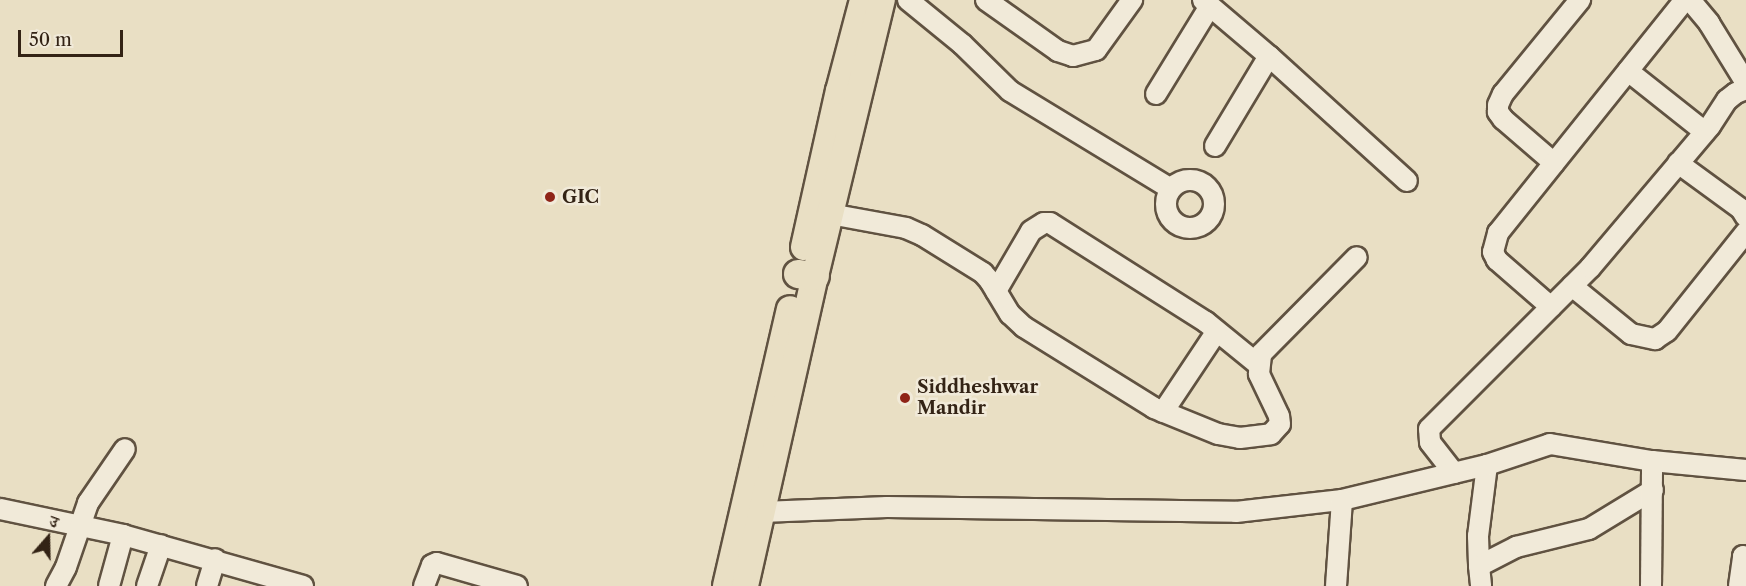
<!DOCTYPE html>
<html>
<head>
<meta charset="utf-8">
<style>
	body { margin:0 }
	#map { position:relative; width:1746px; height:586px; overflow:hidden; background:#e9dfc4; font-family:"Libre Caslon Text","Noto Serif Devanagari",serif }
	div>[style] { position:absolute }
	.roads { filter:drop-shadow(2px 0 #605241) drop-shadow(-2px 0 #605241) drop-shadow(0 2px #605241) drop-shadow(0 -2px #605241) }
	.minor>* { height:20px; margin:-10px; padding:0 10px; transform-origin:10px; border-radius:10px; background:#f1ead9 }
	.minor>.ring { margin:-10px; padding:0; box-sizing:content-box; background:none; border:20px solid #f1ead9; border-radius:50% }
	.major>* { height:26px; margin:-13px; padding:0 13px; transform-origin:13px; border-radius:13px; background:#e9dfc4 }
	.highway>* { height:28px; margin:-14px; padding:0 14px; transform-origin:14px; border-radius:14px; background:#e9dfc4 }
	.dots>* { width:16px; height:16px; translate:-50% -50%; box-sizing:border-box; border:3px solid #f1ead9; border-radius:50% }
	span { translate:-50% -50%; white-space:nowrap; text-align:center; line-height:1.15; -webkit-text-stroke:5px #f1ead9; paint-order:stroke }
	.poi-label { font-size:18px; color:#332315; font-weight:700 }
	.left { translate:0 -50%; text-align:left }
	.north { position:absolute; left:18px; top:508px; width:60px; height:60px; -webkit-text-stroke:4px #f1ead9; paint-order:stroke; rotate:20deg; font-size:16px; font-weight:700; line-height:24px; text-align:center; color:#332315 }
	.north::after { content:''; display:block; margin:auto; width:21px; height:27px; background:#332315; clip-path:polygon(50% 0,100% 100%,50% 72%,0 100%) }
	.scale { position:absolute; left:18px; top:30px; width:105px; height:27px; box-sizing:border-box; border:3px solid #332315; border-top:0; padding-left:8px; font-size:18px; line-height:21px; white-space:nowrap; color:#332315; -webkit-text-stroke:4px #f1ead9; paint-order:stroke }
</style>
</head>
<body>
<div id="map">
	<div class="roads">
		<div class="minor">
			<div style="left:908px;top:0;width:70px;rotate:39.2deg"></div>
			<div style="left:962px;top:44px;width:67px;rotate:44.4deg"></div>
			<div style="left:1010px;top:91px;width:188px;rotate:31.3deg"></div>
			<div style="left:986px;top:0;width:88px;rotate:35.3deg"></div>
			<div style="left:1058px;top:51px;width:16px;rotate:18deg"></div>
			<div style="left:1073px;top:56px;width:24px;rotate:-15deg"></div>
			<div style="left:1096px;top:50px;width:62px;rotate:-54.2deg"></div>
			<div style="left:1203px;top:0;width:87px;rotate:40.3deg"></div>
			<div style="left:1269px;top:56px;width:186px;rotate:42.2deg"></div>
			<div style="left:1690px;top:0;width:30px;rotate:50deg"></div>
			<div style="left:1709px;top:23px;width:67px;rotate:58.4deg"></div>
			<div style="left:1744px;top:80px;width:2px;rotate:-27deg"></div>
			<div style="left:1628px;top:71px;width:98px;rotate:38.4deg"></div>
			<div style="left:1156px;top:94px;width:103px;rotate:-58.5deg"></div>
			<div style="left:1215px;top:146px;width:105px;rotate:-59deg"></div>
			<div style="left:1554px;top:163px;width:67px;rotate:-139.2deg"></div>
			<div style="left:1503px;top:119px;width:9px;rotate:-126deg"></div>
			<div style="left:1498px;top:112px;width:7px;rotate:-90deg"></div>
			<div style="left:1498px;top:105px;width:12px;rotate:-66deg"></div>
			<div style="left:1503px;top:94px;width:122px;rotate:-50.7deg"></div>
			<div style="left:1678px;top:163px;width:78px;rotate:36.1deg"></div>
			<div style="left:1741px;top:209px;width:9px;rotate:58deg"></div>
			<div class="ring" style="left:1166px;top:180px;width:28px;height:28px"></div>
			<div style="left:830px;top:214px;width:77px;rotate:10.4deg"></div>
			<div style="left:906px;top:228px;width:17px;rotate:24deg"></div>
			<div style="left:922px;top:235px;width:72px;rotate:31.9deg"></div>
			<div style="left:983px;top:273px;width:11px;rotate:49deg"></div>
			<div style="left:990px;top:281px;width:39px;rotate:59deg"></div>
			<div style="left:1010px;top:314px;width:19px;rotate:43deg"></div>
			<div style="left:1024px;top:327px;width:153px;rotate:31.9deg"></div>
			<div style="left:1154px;top:408px;width:69px;rotate:22.1deg"></div>
			<div style="left:1218px;top:434px;width:22px;rotate:10deg"></div>
			<div style="left:1240px;top:438px;width:31px;rotate:-7deg"></div>
			<div style="left:1271px;top:434px;width:13px;rotate:-48deg"></div>
			<div style="left:1280px;top:424px;width:8px;rotate:-97deg"></div>
			<div style="left:1279px;top:416px;width:47px;rotate:-115.5deg"></div>
			<div style="left:1259px;top:374px;width:20px;rotate:-84deg"></div>
			<div style="left:1261px;top:354px;width:136px;rotate:-45.3deg"></div>
			<div style="left:1572px;top:286px;width:76px;rotate:39.1deg"></div>
			<div style="left:1631px;top:334px;width:25px;rotate:12deg"></div>
			<div style="left:1655px;top:339px;width:14px;rotate:-34deg"></div>
			<div style="left:1667px;top:331px;width:127px;rotate:-51.4deg"></div>
			<div style="left:996px;top:291px;width:69px;rotate:-59.7deg"></div>
			<div style="left:1031px;top:231px;width:15px;rotate:-32deg"></div>
			<div style="left:1044px;top:223px;width:6px"></div>
			<div style="left:1050px;top:223px;width:185px;rotate:32.4deg"></div>
			<div style="left:1206px;top:322px;width:68px;rotate:39.1deg"></div>
			<div style="left:1551px;top:307px;width:72px;rotate:-139deg"></div>
			<div style="left:1497px;top:260px;width:9px;rotate:-117deg"></div>
			<div style="left:1493px;top:252px;width:20px;rotate:-75deg"></div>
			<div style="left:1498px;top:233px;width:299px;rotate:-51.3deg"></div>
			<div style="left:1163px;top:412px;width:97px;rotate:-56.3deg"></div>
			<div style="left:1487px;top:465px;width:72px;rotate:97.2deg"></div>
			<div style="left:1478px;top:536px;width:30px;rotate:88deg"></div>
			<div style="left:1479px;top:566px;width:42px;rotate:-27.2deg"></div>
			<div style="left:1516px;top:547px;width:75px;rotate:-13.9deg"></div>
			<div style="left:1589px;top:529px;width:75px;rotate:-31.4deg"></div>
			<div style="left:1454px;top:473px;width:39px;rotate:-128deg"></div>
			<div style="left:1430px;top:442px;width:13px;rotate:-94deg"></div>
			<div style="left:1429px;top:429px;width:228px;rotate:-45deg"></div>
			<div style="left:1590px;top:268px;width:186px;rotate:-49.8deg"></div>
			<div style="left:1710px;top:126px;width:31px;rotate:-57deg"></div>
			<div style="left:1727px;top:100px;width:11px;rotate:-38deg"></div>
			<div style="left:1736px;top:93px;width:11px;rotate:-22deg"></div>
			<div style="left:0;top:509px;width:126px;rotate:11.9deg"></div>
			<div style="left:123px;top:535px;width:187px;rotate:15.8deg"></div>
			<div style="left:762px;top:512px;width:125px;rotate:-2.3deg"></div>
			<div style="left:887px;top:507px;width:349px;rotate:0.8deg"></div>
			<div style="left:1236px;top:512px;width:107px;rotate:-6.5deg"></div>
			<div style="left:1342px;top:500px;width:149px;rotate:-13.6deg"></div>
			<div style="left:1487px;top:465px;width:66px;rotate:-18.4deg"></div>
			<div style="left:1550px;top:444px;width:103px;rotate:9.5deg"></div>
			<div style="left:1652px;top:461px;width:94px;rotate:5.5deg"></div>
			<div style="left:1479px;top:566px;width:20px;rotate:84deg"></div>
			<div style="left:56px;top:586px;width:21px;rotate:-62deg"></div>
			<div style="left:66px;top:567px;width:68px;rotate:-71deg"></div>
			<div style="left:88px;top:503px;width:65px;rotate:-55.6deg"></div>
			<div style="left:109px;top:586px;width:53px;rotate:-74.6deg"></div>
			<div style="left:147px;top:586px;width:43px;rotate:-71.1deg"></div>
			<div style="left:207px;top:586px;width:28px;rotate:-73deg"></div>
			<div style="left:424px;top:586px;width:22px;rotate:-69deg"></div>
			<div style="left:432px;top:565px;width:5px;rotate:-22deg"></div>
			<div style="left:437px;top:563px;width:83px;rotate:16deg"></div>
			<div style="left:1336px;top:586px;width:86px;rotate:-86deg"></div>
			<div style="left:1651px;top:586px;width:125px;rotate:-89.5deg"></div>
			<div style="left:1739px;top:586px;width:30px;rotate:-82deg"></div>
			<div style="left:1743px;top:556px;width:4px;rotate:34deg"></div>
		</div>
		<div class="major">
			<div style="left:804px;top:247px;width:160px;rotate:-77.4deg"></div>
			<div style="left:839px;top:91px;width:94px;rotate:-75.2deg"></div>
			<div style="left:726px;top:586px;width:284px;rotate:-77deg"></div>
			<div style="left:745px;top:586px;width:318px;rotate:-77.3deg"></div>
			<div style="left:815px;top:276px;width:284px;rotate:-76.4deg"></div>
		</div>
		<div class="highway">
			<div style="left:798px;top:274px;width:17px;rotate:7deg"></div>
		</div>
	</div>
	<div class="dots">
		<div style="left:550px;top:197px;background:#8f2418"></div>
		<div style="left:905px;top:398px;background:#8f2418"></div>
	</div>
	<div class="poi-label">
		<span class="left" style="left:562px;top:197px">GIC</span>
		<span class="left" style="left:917px;top:398px">Siddheshwar<br>Mandir</span>
	</div>
	<div class="north">उ</div>
	<div class="scale">50 m</div>
</div>
</body>
</html>
